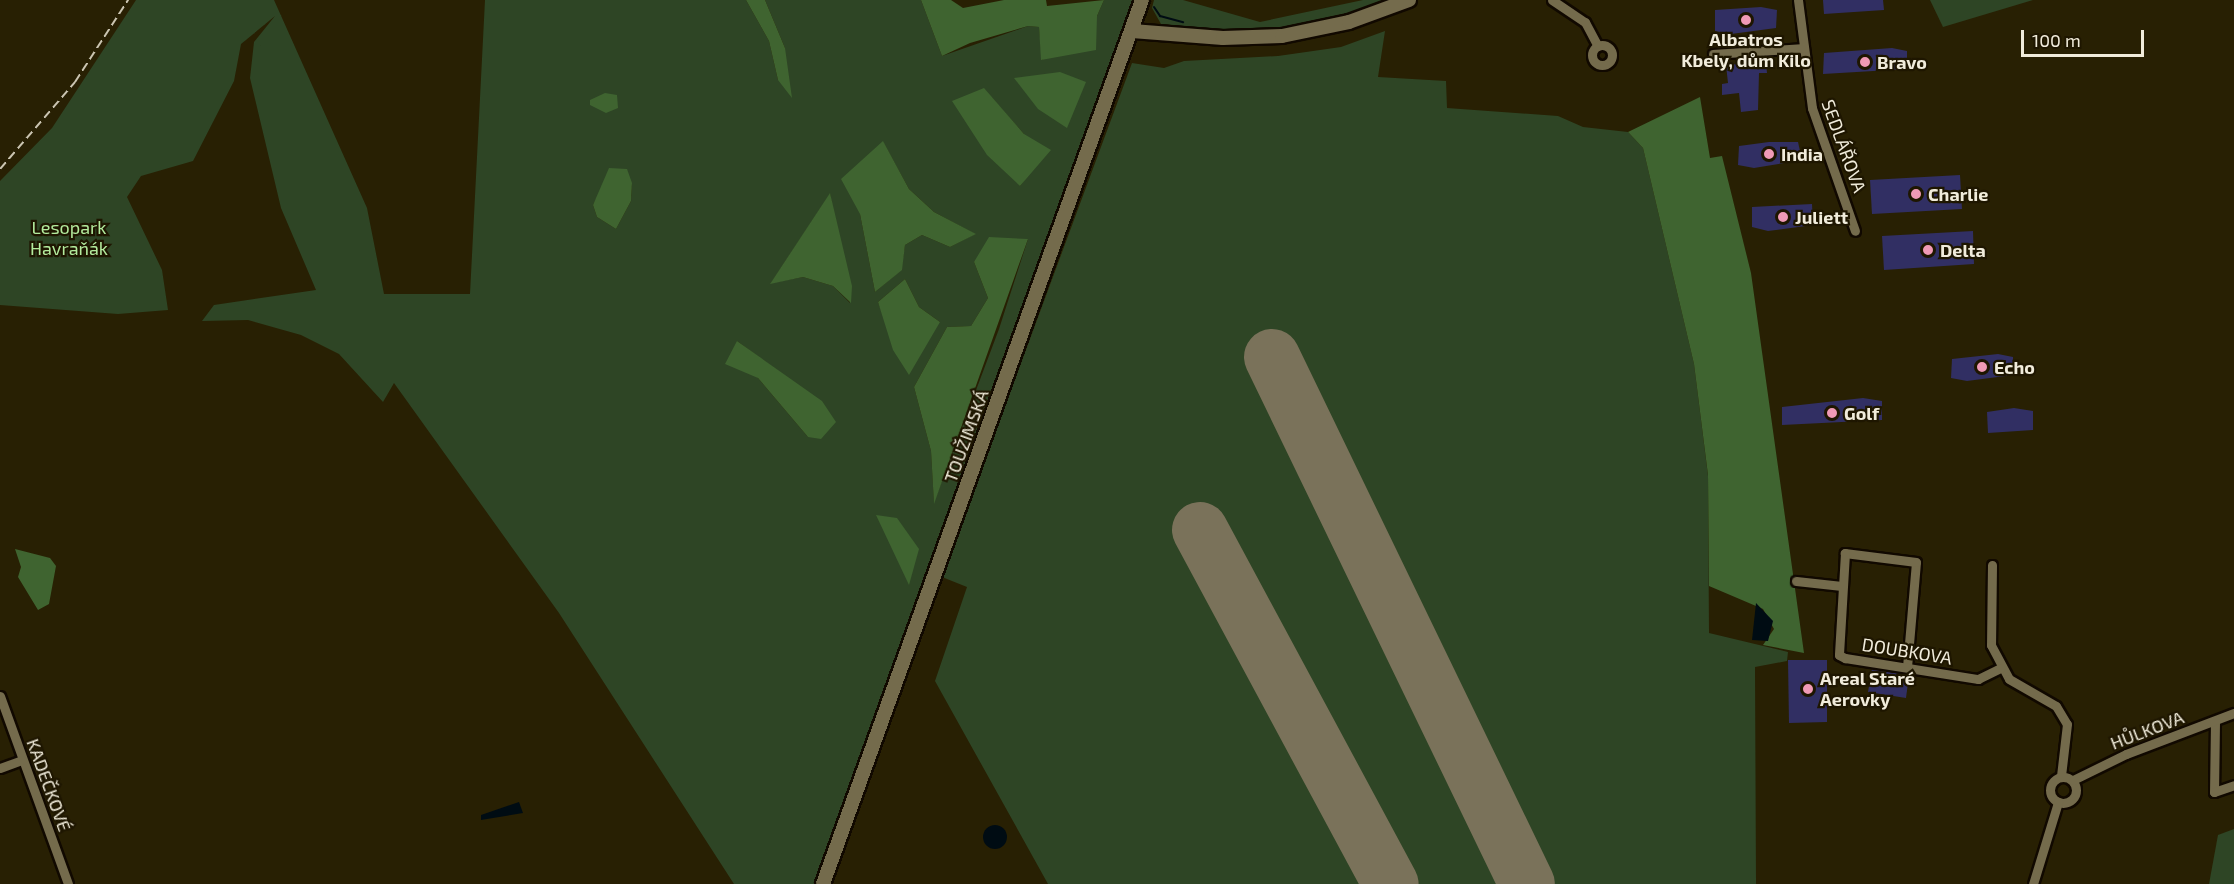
<!DOCTYPE html>
<html>
<head>
<meta charset="utf-8">
<style>
	body { margin:0 }
	#map { position:relative; width:2234px; height:884px; overflow:hidden; background:#282003; font-family:"Exo 2",sans-serif }
	div>[style] { position:absolute }
	.green>* { inset:0; background:#2e4525 }
	.forest>* { inset:0; background:#3f6430 }
	.water>* { inset:0; background:#000c13 }
	.round { border-radius:50% }
	.stream>* { height:2px; margin:-1px; padding:0 1px; transform-origin:1px; border-radius:1px; background:#000c13 }
	.runway>* { height:56px; margin:-28px; padding:0 28px; transform-origin:28px; border-radius:28px; background:#7a725a }
	.building>* { inset:0; background:#312f63 }
	.roads { filter:drop-shadow(2px 0 #110900) drop-shadow(-2px 0 #110900) drop-shadow(0 2px #110900) drop-shadow(0 -2px #110900) }
	.street>* { height:9px; margin:-4.5px; padding:0 4.5px; transform-origin:4.5px; border-radius:4.5px; background:#746b4c }
	.street>.ring { margin:-4.5px; padding:0; box-sizing:content-box; background:none; border:9px solid #746b4c; border-radius:50% }
	.secondary>* { height:14px; margin:-7px; padding:0 7px; transform-origin:7px; border-radius:7px; background:#746b4c }
	.rail>* { height:2px; margin-top:-1px; transform-origin:0; background:repeating-linear-gradient(90deg,#cbc5b2 0 9px,transparent 0 13.5px) }
	.dots>* { width:16px; height:16px; translate:-50% -50%; box-sizing:border-box; border:3px solid #1e1600; border-radius:50% }
	span { translate:-50% -50%; white-space:nowrap; text-align:center; line-height:1.15; -webkit-text-stroke:4.5px #1e1600; paint-order:stroke }
	.poi-label { font-size:18px; color:#f1ecdb; font-weight:700 }
	.left { translate:0 -50%; text-align:left }
	.street-label { font-size:18px; color:#f1ecdb }
	.park-label { font-size:18px; color:#b3eb9d }
	.scale { position:absolute; left:2021px; top:30px; width:123px; height:27px; box-sizing:border-box; border:3px solid #f1ecdb; border-top:0; padding-left:8px; font-size:18px; line-height:21px; white-space:nowrap; color:#f1ecdb; -webkit-text-stroke:4px #1e1600; paint-order:stroke }
</style>
</head>
<body>
<div id="map">
	<div class="green">
		<div style="clip-path:polygon(evenodd,136px 0,274px 0,367px 208px,384px 294px,470px 294px,485px 0,746px 0,769px 41px,778px 80px,785px 48px,765px 0,921px 0,942px 56px,1028px 26px,1039px 27px,1042px 60px,1097px 16px,1104px 0,1132px 0,1119px 52px,820px 884px,734px 884px,559px 613px,394px 383px,383px 402px,339px 354px,301px 335px,248px 320px,202px 321px,214px 305px,316px 290px,281px 208px,250px 78px,254px 42px,275px 16px,241px 44px,234px 81px,193px 161px,141px 176px,127px 197px,162px 270px,168px 310px,118px 314px,0 305px,0 181px,52px 128px,136px 0,984px 89px,1024px 134px,1026px 178px,1020px 186px,984px 89px,136px 0,883px 142px,909px 189px,934px 212px,975px 234px,950px 247px,922px 235px,905px 245px,901px 270px,875px 292px,860px 214px,883px 142px,136px 0,632px 183px,631px 201px,616px 229px,597px 217px,593px 205px,598px 196px,632px 183px,136px 0,830px 194px,850px 303px,833px 286px,803px 277px,771px 283px,830px 194px,136px 0,1028px 239px,999px 329px,934px 502px,931px 451px,914px 387px,947px 327px,971px 326px,988px 298px,974px 262px,1028px 239px,136px 0,905px 279px,919px 307px,940px 322px,886px 323px,878px 302px,905px 279px,136px 0,737px 341px,781px 373px,808px 437px,758px 378px,737px 341px)"></div>
		<div style="clip-path:polygon(1154px 0,1183px 0,1260px 22px,1363px 0,1393px 0,1349px 17px,1283px 31px,1246px 33px,1161px 24px,1152px 8px)"></div>
		<div style="clip-path:polygon(1930px 0,2033px 0,1943px 27px)"></div>
		<div style="clip-path:polygon(1385px 31px,1378px 77px,1446px 81px,1447px 108px,1558px 116px,1583px 127px,1628px 132px,1643px 148px,1694px 364px,1708px 476px,1709px 633px,1788px 652px,1787px 661px,1755px 667px,1756px 884px,1048px 884px,935px 681px,967px 587px,942px 577px,1132px 63px,1164px 68px,1184px 61px,1278px 56px,1341px 47px)"></div>
		<div style="clip-path:polygon(2234px 829px,2234px 884px,2209px 884px,2218px 835px)"></div>
	</div>
	<div class="forest">
		<div style="clip-path:polygon(746px 0,765px 0,785px 48px,792px 98px,778px 80px,769px 41px)"></div>
		<div style="clip-path:polygon(921px 0,951px 0,963px 8px,1004px 0,1046px 0,1047px 6px,1104px 0,1097px 16px,1096px 50px,1041px 60px,1039px 27px,1028px 26px,970px 43px,942px 56px)"></div>
		<div style="clip-path:polygon(1060px 72px,1086px 82px,1067px 128px,1038px 109px,1014px 78px)"></div>
		<div style="clip-path:polygon(984px 88px,1024px 134px,1051px 150px,1020px 186px,987px 155px,952px 101px)"></div>
		<div style="clip-path:polygon(605px 93px,617px 95px,618px 108px,606px 113px,590px 105px,590px 100px)"></div>
		<div style="clip-path:polygon(1700px 97px,1710px 158px,1722px 156px,1751px 273px,1804px 653px,1763px 645px,1774px 629px,1763px 609px,1709px 586px,1708px 475px,1694px 364px,1643px 148px,1628px 132px)"></div>
		<div style="clip-path:polygon(883px 141px,909px 189px,934px 212px,976px 234px,950px 247px,922px 235px,905px 245px,902px 270px,875px 292px,860px 214px,841px 179px)"></div>
		<div style="clip-path:polygon(609px 168px,627px 169px,632px 183px,631px 201px,616px 229px,597px 217px,593px 205px)"></div>
		<div style="clip-path:polygon(830px 193px,852px 286px,851px 303px,833px 286px,803px 277px,770px 284px)"></div>
		<div style="clip-path:polygon(989px 237px,1028px 239px,934px 504px,931px 451px,914px 387px,947px 327px,971px 326px,988px 298px,974px 262px)"></div>
		<div style="clip-path:polygon(905px 279px,919px 307px,940px 322px,909px 375px,893px 350px,878px 302px)"></div>
		<div style="clip-path:polygon(737px 341px,822px 401px,836px 422px,821px 439px,808px 437px,758px 378px,725px 364px)"></div>
		<div style="clip-path:polygon(876px 515px,897px 518px,919px 549px,909px 585px)"></div>
		<div style="clip-path:polygon(15px 549px,50px 558px,56px 566px,49px 604px,38px 610px,18px 577px,21px 567px)"></div>
	</div>
	<div class="water">
		<div style="clip-path:polygon(1756px 603px,1773px 621px,1768px 641px,1752px 640px)"></div>
		<div style="clip-path:polygon(519px 802px,523px 813px,481px 820px,481px 815px)"></div>
		<div class="round" style="left:983px;top:825px;width:24px;height:24px"></div>
	</div>
	<div class="stream">
		<div style="left:1154px;top:7px;width:11px;rotate:56deg"></div>
		<div style="left:1160px;top:16px;width:24px;rotate:15deg"></div>
	</div>
	<div class="runway">
		<div style="left:1272px;top:357px;width:585px;rotate:64.18deg"></div>
		<div style="left:1200px;top:530px;width:402px;rotate:61.7deg"></div>
	</div>
	<div class="building">
		<div style="clip-path:polygon(1823px 0,1883px 0,1884px 10px,1824px 14px)"></div>
		<div style="clip-path:polygon(1761px 7px,1777px 10px,1776px 28px,1731px 34px,1715px 31px,1715px 10px)"></div>
		<div style="clip-path:polygon(1892px 48px,1907px 51px,1907px 69px,1823px 74px,1824px 53px)"></div>
		<div style="clip-path:polygon(1766px 62px,1767px 73px,1759px 73px,1758px 110px,1741px 112px,1739px 93px,1722px 95px,1722px 84px,1728px 83px,1726px 65px)"></div>
		<div style="clip-path:polygon(1769px 142px,1798px 142px,1802px 160px,1754px 168px,1738px 165px,1739px 146px)"></div>
		<div style="clip-path:polygon(1960px 175px,1962px 209px,1872px 214px,1870px 180px)"></div>
		<div style="clip-path:polygon(1812px 204px,1813px 225px,1768px 231px,1752px 227px,1752px 207px)"></div>
		<div style="clip-path:polygon(1973px 231px,1974px 264px,1884px 270px,1882px 236px)"></div>
		<div style="clip-path:polygon(1998px 354px,2013px 357px,2013px 375px,1967px 381px,1951px 378px,1952px 359px)"></div>
		<div style="clip-path:polygon(1863px 398px,1882px 401px,1882px 420px,1782px 425px,1782px 407px)"></div>
		<div style="clip-path:polygon(2014px 408px,2033px 411px,2033px 430px,1988px 433px,1987px 412px)"></div>
		<div style="clip-path:polygon(1788px 660px,1827px 660px,1827px 722px,1789px 723px)"></div>
		<div style="clip-path:polygon(1872px 669px,1909px 675px,1906px 698px,1868px 692px)"></div>
	</div>
	<div class="roads">
		<div class="street">
			<div style="left:1552px;top:0;width:40px;rotate:34deg"></div>
			<div style="left:1585px;top:22px;width:27px;rotate:62deg"></div>
			<div style="left:1798px;top:0;width:109px;rotate:82.6deg"></div>
			<div style="left:1812px;top:108px;width:130px;rotate:70.7deg"></div>
			<div class="ring" style="left:1592px;top:45px;width:11px;height:11px"></div>
			<div style="left:1713px;top:54px;width:91px;rotate:-3.8deg"></div>
			<div style="left:1992px;top:565px;width:80px;rotate:90.7deg"></div>
			<div style="left:1991px;top:645px;width:38px;rotate:62deg"></div>
			<div style="left:2009px;top:679px;width:54px;rotate:29.9deg"></div>
			<div style="left:2056px;top:706px;width:21px;rotate:59deg"></div>
			<div style="left:2067px;top:724px;width:52px;rotate:96.6deg"></div>
			<div style="left:1796px;top:581px;width:46px;rotate:6.2deg"></div>
			<div style="left:1907px;top:667px;width:105px;rotate:-85.1deg"></div>
			<div style="left:1916px;top:562px;width:72px;rotate:-172.8deg"></div>
			<div style="left:1845px;top:553px;width:102px;rotate:93.4deg"></div>
			<div style="left:1839px;top:655px;width:7px;rotate:27deg"></div>
			<div style="left:1845px;top:658px;width:135px;rotate:9deg"></div>
			<div style="left:1978px;top:679px;width:25px;rotate:-26deg"></div>
			<div style="left:0;top:696px;width:200px;rotate:70.1deg"></div>
			<div style="left:2215px;top:722px;width:70px;rotate:90.8deg"></div>
			<div style="left:2214px;top:792px;width:21px;rotate:-19deg"></div>
			<div style="left:0;top:768px;width:23px;rotate:-20deg"></div>
			<div class="ring" style="left:2050px;top:777px;width:17px;height:17px"></div>
			<div style="left:2073px;top:780px;width:59px;rotate:-26.1deg"></div>
			<div style="left:2126px;top:754px;width:116px;rotate:-20.8deg"></div>
			<div style="left:2033px;top:884px;width:86px;rotate:-73deg"></div>
		</div>
		<div class="secondary">
			<div style="left:1132px;top:31px;width:91px;rotate:4.4deg"></div>
			<div style="left:1223px;top:38px;width:59px;rotate:-1.9deg"></div>
			<div style="left:1282px;top:36px;width:68px;rotate:-11.8deg"></div>
			<div style="left:1349px;top:22px;width:64px;rotate:-20.1deg"></div>
			<div style="left:823px;top:884px;width:940px;rotate:-70.16deg"></div>
		</div>
	</div>
	<div class="rail">
		<div style="left:0;top:169px;width:115px;rotate:-49.2deg"></div>
		<div style="left:75px;top:82px;width:98px;rotate:-57.1deg"></div>
	</div>
	<div class="dots">
		<div style="left:1746px;top:20px;background:#f09ab6"></div>
		<div style="left:1865px;top:62px;background:#f09ab6"></div>
		<div style="left:1769px;top:154px;background:#f09ab6"></div>
		<div style="left:1916px;top:194px;background:#f09ab6"></div>
		<div style="left:1783px;top:217px;background:#f09ab6"></div>
		<div style="left:1928px;top:250px;background:#f09ab6"></div>
		<div style="left:1982px;top:367px;background:#f09ab6"></div>
		<div style="left:1832px;top:413px;background:#f09ab6"></div>
		<div style="left:1808px;top:689px;background:#f09ab6"></div>
	</div>
	<div class="poi-label">
		<span style="left:1746px;top:50px">Albatros<br>Kbely, dům Kilo</span>
		<span class="left" style="left:1877px;top:62px">Bravo</span>
		<span class="left" style="left:1781px;top:154px">India</span>
		<span class="left" style="left:1928px;top:194px">Charlie</span>
		<span class="left" style="left:1795px;top:217px">Juliett</span>
		<span class="left" style="left:1940px;top:250px">Delta</span>
		<span class="left" style="left:1994px;top:367px">Echo</span>
		<span class="left" style="left:1844px;top:413px">Golf</span>
		<span class="left" style="left:1820px;top:689px">Areal Staré<br>Aerovky</span>
	</div>
	<div class="street-label">
		<span style="left:1844px;top:146px;rotate:70deg">SEDLÁŘOVA</span>
		<span style="left:966px;top:436px;rotate:-70deg">TOUŽIMSKÁ</span>
		<span style="left:1907px;top:651px;rotate:9deg">DOUBKOVA</span>
		<span style="left:2147px;top:730px;rotate:-21deg">HŮLKOVA</span>
		<span style="left:49px;top:785px;rotate:70deg">KADEČKOVÉ</span>
	</div>
	<div class="park-label">
		<span style="left:69px;top:238px">Lesopark<br>Havraňák</span>
	</div>
	<div class="scale">100 m</div>
</div>
</body>
</html>
